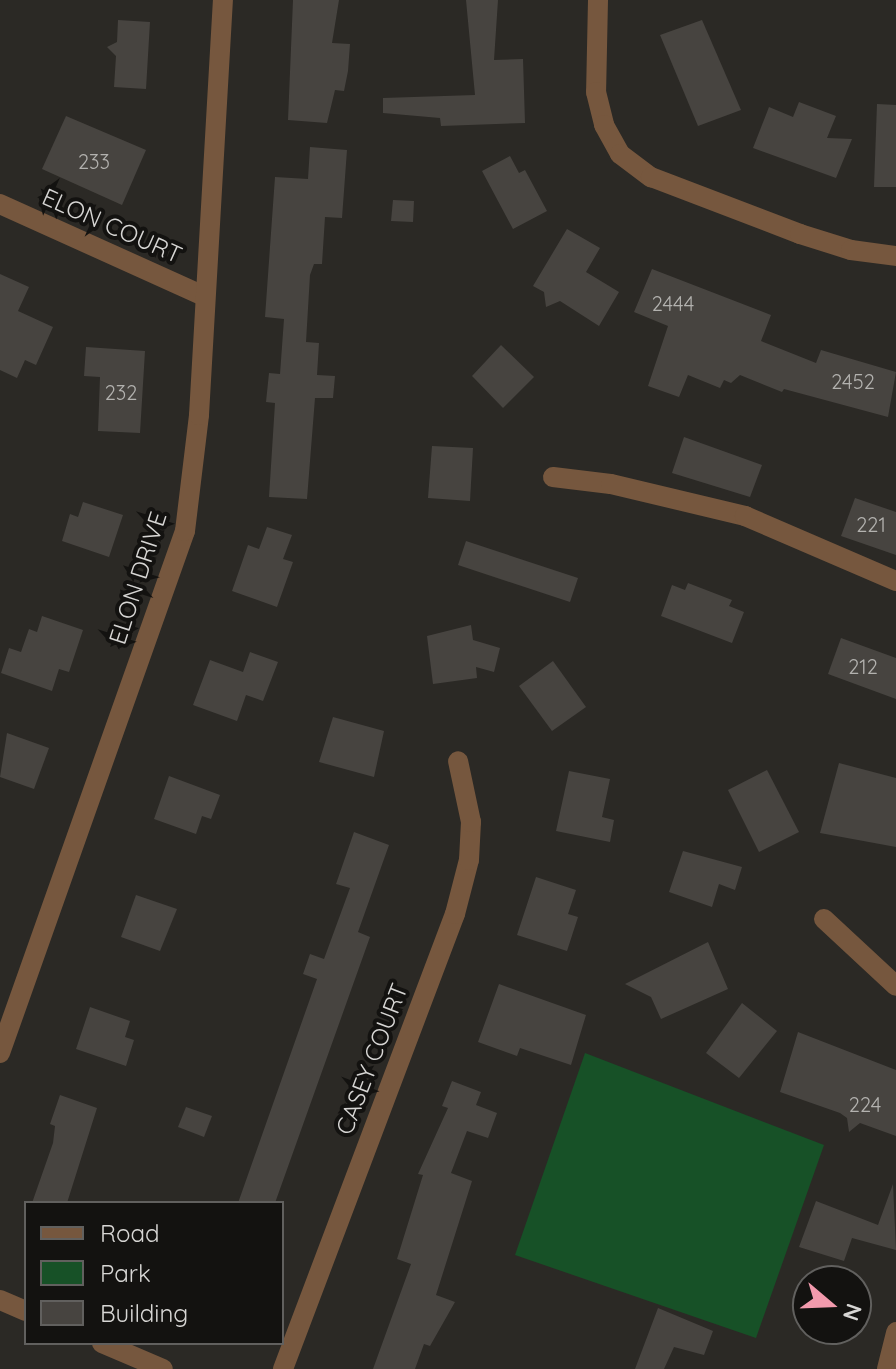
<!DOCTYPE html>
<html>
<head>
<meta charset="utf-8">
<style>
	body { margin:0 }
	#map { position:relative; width:896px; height:1369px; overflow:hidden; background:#2b2925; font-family:Quicksand,sans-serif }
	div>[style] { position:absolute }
	.green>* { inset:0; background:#175127 }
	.building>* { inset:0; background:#474440 }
	.minor>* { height:20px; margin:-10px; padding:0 10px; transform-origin:10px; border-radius:10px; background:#76573e }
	span { translate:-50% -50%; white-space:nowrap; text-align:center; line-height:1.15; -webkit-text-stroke:8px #131210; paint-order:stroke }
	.number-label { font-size:20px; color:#b3b2af }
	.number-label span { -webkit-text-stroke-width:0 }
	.street-label { font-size:24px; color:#d7d6d4 }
	.legend { position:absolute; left:24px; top:1201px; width:260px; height:144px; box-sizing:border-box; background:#131210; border:2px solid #61605e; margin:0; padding:10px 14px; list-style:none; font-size:24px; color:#d7d6d4 }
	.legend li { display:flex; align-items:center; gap:16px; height:40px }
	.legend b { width:40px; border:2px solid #61605e }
	.north { position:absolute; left:792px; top:1265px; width:80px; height:80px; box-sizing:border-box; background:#131210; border:2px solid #61605e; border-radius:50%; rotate:109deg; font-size:22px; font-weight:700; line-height:32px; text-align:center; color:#d7d6d4 }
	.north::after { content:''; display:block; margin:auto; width:28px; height:36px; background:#f29aad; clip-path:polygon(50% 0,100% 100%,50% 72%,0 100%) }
</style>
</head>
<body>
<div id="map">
	<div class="green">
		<div style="clip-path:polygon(585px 1053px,824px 1145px,756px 1338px,515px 1255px)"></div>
	</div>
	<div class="building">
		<div style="clip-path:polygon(293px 0,339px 0,332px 43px,350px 44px,348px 71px,344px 91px,335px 90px,327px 123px,288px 120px)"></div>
		<div style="clip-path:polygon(466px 0,498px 0,494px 60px,523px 59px,525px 123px,441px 126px,440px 118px,383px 113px,383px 98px,475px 95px)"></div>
		<div style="clip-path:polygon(118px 20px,150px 22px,146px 89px,114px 87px,116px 56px,107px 47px,117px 42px)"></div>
		<div style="clip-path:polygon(702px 20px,741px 110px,698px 126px,660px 35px)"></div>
		<div style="clip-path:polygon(799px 102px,836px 116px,827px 138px,852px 139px,836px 178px,753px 148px,769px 107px,793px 117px)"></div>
		<div style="clip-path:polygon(877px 104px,896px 105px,896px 187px,874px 187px)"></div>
		<div style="clip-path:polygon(66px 116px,146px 150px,122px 205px,42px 169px)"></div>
		<div style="clip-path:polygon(310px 147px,347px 150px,342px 218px,325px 217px,322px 264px,314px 264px,310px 275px,306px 342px,319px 343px,317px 375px,335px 376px,333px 398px,315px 398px,307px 499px,269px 497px,275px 403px,266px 402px,269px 373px,280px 374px,284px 319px,265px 317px,275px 177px,308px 179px)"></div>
		<div style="clip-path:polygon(510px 156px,519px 173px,525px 170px,547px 211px,513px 229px,482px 171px)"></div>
		<div style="clip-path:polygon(393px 200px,414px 201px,413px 222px,391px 221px)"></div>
		<div style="clip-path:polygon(567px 229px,600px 248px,586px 272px,619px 292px,599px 326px,560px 301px,546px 307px,544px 292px,533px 286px)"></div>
		<div style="clip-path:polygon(652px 269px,771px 315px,761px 341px,816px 363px,821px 350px,896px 372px,888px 417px,784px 389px,782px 392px,740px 375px,731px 383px,724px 380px,720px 388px,688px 375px,679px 397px,648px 386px,668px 326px,634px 312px)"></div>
		<div style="clip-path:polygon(0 274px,29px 287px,18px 311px,53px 327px,36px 365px,25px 360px,17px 378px,0 370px)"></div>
		<div style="clip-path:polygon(501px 345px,534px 377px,503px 408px,472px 376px)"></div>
		<div style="clip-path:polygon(86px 347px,145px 351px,140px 433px,98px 431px,100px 377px,84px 376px)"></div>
		<div style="clip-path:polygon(684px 437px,762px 465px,750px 497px,672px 473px)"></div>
		<div style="clip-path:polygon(432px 446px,473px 448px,470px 501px,428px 498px)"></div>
		<div style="clip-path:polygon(855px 498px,896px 512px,896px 555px,841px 536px)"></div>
		<div style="clip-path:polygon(83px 502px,123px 515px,109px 557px,62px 541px,70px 514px,78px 517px)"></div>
		<div style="clip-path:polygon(267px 527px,292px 535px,283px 559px,293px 562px,277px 607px,232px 591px,248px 545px,259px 549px)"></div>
		<div style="clip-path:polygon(466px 541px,578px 578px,570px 602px,458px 565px)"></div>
		<div style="clip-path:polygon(688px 583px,732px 600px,729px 606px,744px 612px,732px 643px,661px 616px,672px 585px,685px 590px)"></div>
		<div style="clip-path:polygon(42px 616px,83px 630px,69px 672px,59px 669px,52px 691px,1px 673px,9px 648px,21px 652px,29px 629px,37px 632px)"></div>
		<div style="clip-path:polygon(471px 625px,473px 640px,500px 648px,494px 672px,476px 667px,477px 678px,433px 684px,427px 636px)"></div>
		<div style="clip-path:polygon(841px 638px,896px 658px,896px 699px,828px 674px)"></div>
		<div style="clip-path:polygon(250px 652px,278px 662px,263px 701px,246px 695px,237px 721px,193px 705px,210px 660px,243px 672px)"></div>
		<div style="clip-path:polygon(553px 661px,586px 707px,552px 731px,519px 686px)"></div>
		<div style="clip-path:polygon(333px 717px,384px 731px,374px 777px,319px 762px)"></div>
		<div style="clip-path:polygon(7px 733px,49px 748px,34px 789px,0 777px)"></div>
		<div style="clip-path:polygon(839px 763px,896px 778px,896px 847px,820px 833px)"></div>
		<div style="clip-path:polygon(767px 770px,799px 832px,759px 852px,728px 790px)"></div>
		<div style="clip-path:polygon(569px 771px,610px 779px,602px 817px,614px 820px,610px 842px,556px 831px)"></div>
		<div style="clip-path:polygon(169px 776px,220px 795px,211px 819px,202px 816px,196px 834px,154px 819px)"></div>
		<div style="clip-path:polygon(354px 832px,389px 845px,358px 932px,370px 937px,275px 1203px,238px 1203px,317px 979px,303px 974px,310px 954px,324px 959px,350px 888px,336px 884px)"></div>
		<div style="clip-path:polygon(683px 851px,742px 867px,735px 890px,719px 884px,712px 907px,669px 892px)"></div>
		<div style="clip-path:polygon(536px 877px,576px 890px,568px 914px,578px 917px,567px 951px,517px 935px)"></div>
		<div style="clip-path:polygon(136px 895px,177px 909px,160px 951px,121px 937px)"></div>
		<div style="clip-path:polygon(708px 942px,728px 989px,661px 1019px,651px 997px,625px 984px)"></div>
		<div style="clip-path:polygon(499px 984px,586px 1015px,571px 1065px,520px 1048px,517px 1056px,478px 1042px)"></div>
		<div style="clip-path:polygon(742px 1003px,777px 1031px,739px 1078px,706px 1053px)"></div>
		<div style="clip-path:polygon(90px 1007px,130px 1021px,125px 1037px,134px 1040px,126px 1066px,76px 1049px)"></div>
		<div style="clip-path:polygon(798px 1032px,896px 1070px,896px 1136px,860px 1123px,849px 1132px,847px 1118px,840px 1113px,780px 1092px)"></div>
		<div style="clip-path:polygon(452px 1081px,481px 1092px,476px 1105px,497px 1113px,488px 1138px,467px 1131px,451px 1173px,472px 1181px,436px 1295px,455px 1302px,430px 1346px,424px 1344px,415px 1369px,373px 1369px,411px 1264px,397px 1259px,423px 1175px,418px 1174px,448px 1108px,442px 1106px)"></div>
		<div style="clip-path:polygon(60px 1095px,97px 1108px,67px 1203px,32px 1203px,53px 1143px,55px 1126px,50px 1124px)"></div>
		<div style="clip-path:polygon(186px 1107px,212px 1116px,204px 1137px,178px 1127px)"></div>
		<div style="clip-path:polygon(893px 1184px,896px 1250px,852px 1238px,844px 1261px,799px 1247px,816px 1201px,878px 1225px)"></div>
		<div style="clip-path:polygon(658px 1308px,713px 1331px,704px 1355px,674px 1347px,664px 1369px,635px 1369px)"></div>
	</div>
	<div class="minor">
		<div style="left:598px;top:0;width:92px;rotate:91.2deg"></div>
		<div style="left:596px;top:92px;width:34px;rotate:76deg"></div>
		<div style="left:604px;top:125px;width:33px;rotate:61deg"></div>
		<div style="left:620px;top:154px;width:39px;rotate:37deg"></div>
		<div style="left:651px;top:177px;width:160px;rotate:20.9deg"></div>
		<div style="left:800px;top:234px;width:53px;rotate:17.4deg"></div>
		<div style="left:851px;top:250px;width:45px;rotate:7.6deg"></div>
		<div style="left:0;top:204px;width:222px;rotate:24.3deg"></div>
		<div style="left:553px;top:477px;width:58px;rotate:6.9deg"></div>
		<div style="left:611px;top:484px;width:138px;rotate:13.4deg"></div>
		<div style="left:745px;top:516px;width:164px;rotate:23.3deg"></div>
		<div style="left:824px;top:919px;width:98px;rotate:42.9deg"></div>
		<div style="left:0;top:1053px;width:554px;rotate:-70.49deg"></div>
		<div style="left:185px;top:531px;width:117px;rotate:-83.1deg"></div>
		<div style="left:199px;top:415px;width:416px;rotate:-86.7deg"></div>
		<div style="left:0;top:1300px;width:28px;rotate:23deg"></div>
		<div style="left:102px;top:1343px;width:66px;rotate:23.1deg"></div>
		<div style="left:283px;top:1369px;width:486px;rotate:-69.3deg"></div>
		<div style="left:455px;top:914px;width:56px;rotate:-75.5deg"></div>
		<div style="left:469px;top:860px;width:38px;rotate:-87deg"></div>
		<div style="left:471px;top:822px;width:62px;rotate:-102deg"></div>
		<div style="left:887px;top:1369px;width:38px;rotate:-76deg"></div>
	</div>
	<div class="number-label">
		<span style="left:94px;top:161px">233</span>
		<span style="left:673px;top:303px">2444</span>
		<span style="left:853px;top:381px">2452</span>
		<span style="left:121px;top:392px">232</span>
		<span style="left:871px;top:524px">221</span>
		<span style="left:863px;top:666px">212</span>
		<span style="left:865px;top:1104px">224</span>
	</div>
	<div class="street-label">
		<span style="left:112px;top:226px;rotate:24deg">ELON COURT</span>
		<span style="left:138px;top:578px;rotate:-72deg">ELON DRIVE</span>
		<span style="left:372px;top:1059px;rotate:-69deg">CASEY COURT</span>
	</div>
	<ul class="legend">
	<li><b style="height:10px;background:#76573e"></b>Road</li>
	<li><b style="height:22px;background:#175127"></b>Park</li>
	<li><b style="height:22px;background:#474440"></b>Building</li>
	</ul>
	<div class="north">N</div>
</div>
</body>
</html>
